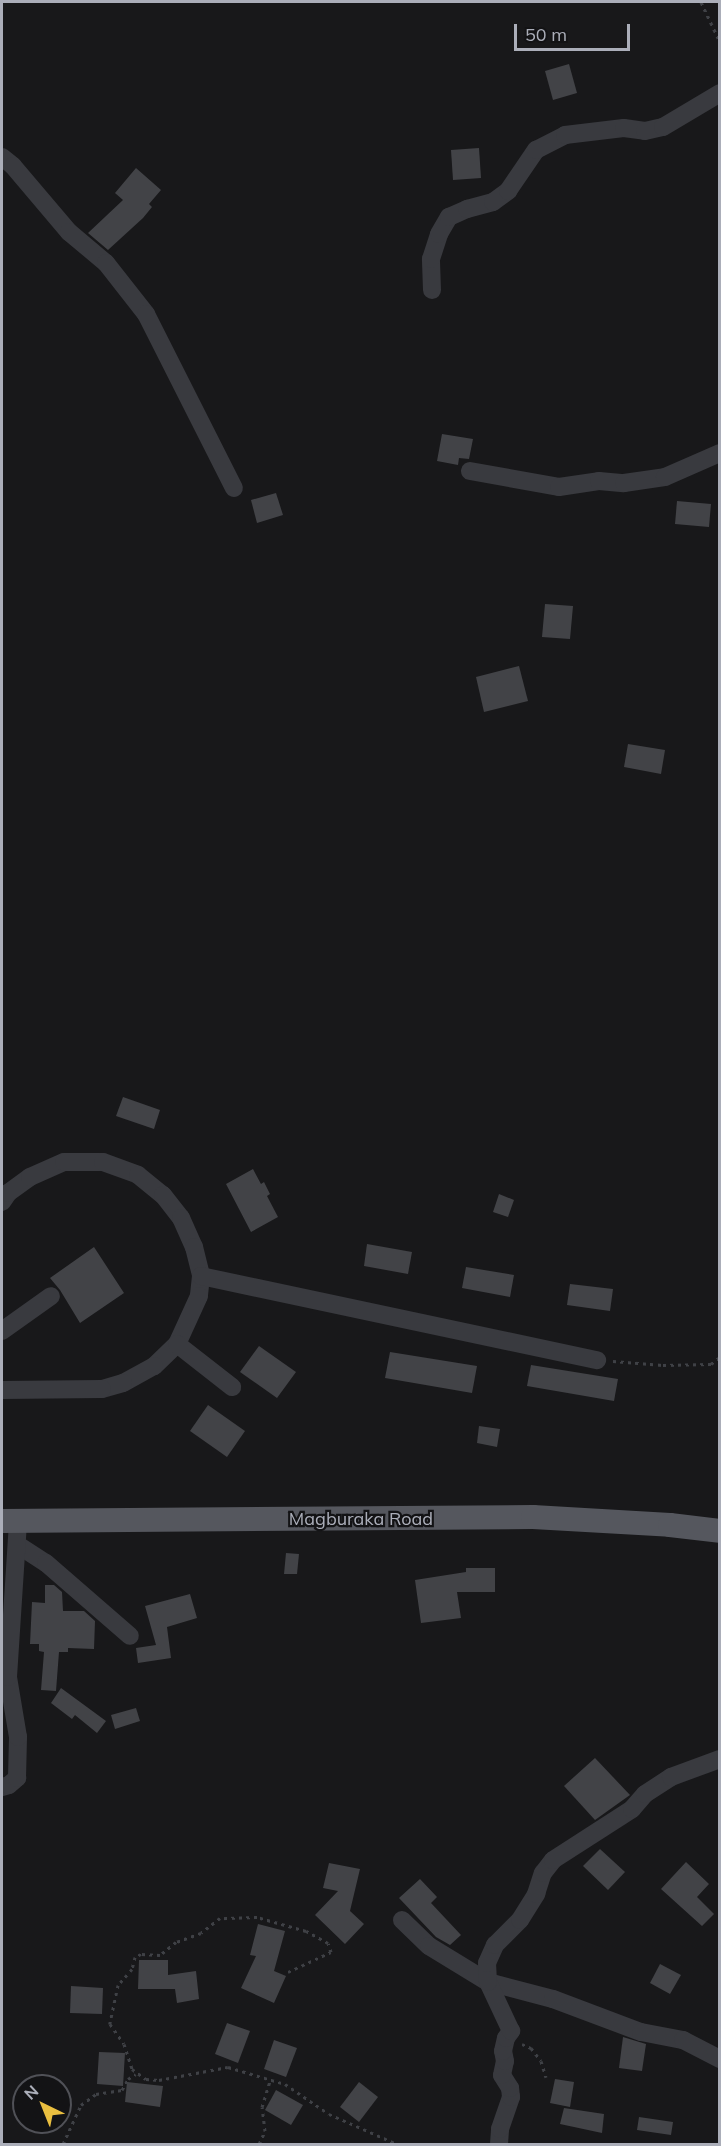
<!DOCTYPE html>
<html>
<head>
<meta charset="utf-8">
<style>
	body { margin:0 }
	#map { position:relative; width:721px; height:2146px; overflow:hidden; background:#18181a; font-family:Mulish,sans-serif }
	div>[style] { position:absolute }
	.building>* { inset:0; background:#424347 }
	.path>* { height:3px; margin-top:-1.5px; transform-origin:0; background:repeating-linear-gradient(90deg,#3f4146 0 3px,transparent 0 7.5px) }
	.minor>* { height:18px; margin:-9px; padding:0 9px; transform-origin:9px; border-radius:9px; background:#393a3f }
	.major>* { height:24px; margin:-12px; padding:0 12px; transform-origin:12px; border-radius:12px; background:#55575e }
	span { translate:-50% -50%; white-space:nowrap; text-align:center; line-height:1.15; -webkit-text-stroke:4.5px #131315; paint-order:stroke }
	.street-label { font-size:18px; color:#abaeb9 }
	.frame { position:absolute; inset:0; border:3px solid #abaeb9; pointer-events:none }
	.north { position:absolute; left:12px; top:2074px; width:60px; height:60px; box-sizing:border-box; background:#131315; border:2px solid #505157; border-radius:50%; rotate:317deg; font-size:16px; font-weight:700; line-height:24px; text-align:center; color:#abaeb9 }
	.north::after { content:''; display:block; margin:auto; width:21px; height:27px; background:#eabf40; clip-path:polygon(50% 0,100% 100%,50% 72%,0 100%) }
	.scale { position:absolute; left:514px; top:24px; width:116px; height:27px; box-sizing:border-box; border:3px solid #abaeb9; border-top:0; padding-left:8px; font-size:18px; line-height:21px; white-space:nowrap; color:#abaeb9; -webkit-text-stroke:4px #131315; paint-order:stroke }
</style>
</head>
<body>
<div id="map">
	<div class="building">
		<div style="clip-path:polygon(569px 64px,577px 93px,553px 100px,545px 71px)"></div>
		<div style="clip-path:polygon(479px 148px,481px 178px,453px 180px,451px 150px)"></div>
		<div style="clip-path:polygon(136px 168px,161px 190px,149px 204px,152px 207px,143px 218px,108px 250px,88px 233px,123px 200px,115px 193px)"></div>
		<div style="clip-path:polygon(442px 434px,473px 439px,469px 459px,459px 458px,458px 465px,437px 461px)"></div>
		<div style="clip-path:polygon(276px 493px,283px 515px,257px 523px,251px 500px)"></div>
		<div style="clip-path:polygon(677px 501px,711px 504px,709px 527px,675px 524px)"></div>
		<div style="clip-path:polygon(545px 604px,573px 606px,570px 639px,542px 637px)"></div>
		<div style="clip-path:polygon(519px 666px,528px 701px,484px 712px,476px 677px)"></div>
		<div style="clip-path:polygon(628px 744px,665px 750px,661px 774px,624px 767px)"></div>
		<div style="clip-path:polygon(123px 1097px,160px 1110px,154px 1129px,116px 1116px)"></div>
		<div style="clip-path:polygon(253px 1169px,261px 1184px,264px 1182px,270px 1194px,267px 1196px,278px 1217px,251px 1232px,226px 1184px)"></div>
		<div style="clip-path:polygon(499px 1194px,514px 1200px,508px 1217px,493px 1212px)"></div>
		<div style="clip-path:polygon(367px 1244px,412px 1252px,408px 1274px,364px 1266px)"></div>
		<div style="clip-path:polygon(94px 1247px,124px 1293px,80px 1323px,60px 1290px,50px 1278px)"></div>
		<div style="clip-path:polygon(466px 1267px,514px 1275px,510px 1297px,462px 1288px)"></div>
		<div style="clip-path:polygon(570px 1284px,613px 1289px,610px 1311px,567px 1305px)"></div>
		<div style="clip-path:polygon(259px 1346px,296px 1372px,277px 1398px,240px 1372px)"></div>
		<div style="clip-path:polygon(390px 1352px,477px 1366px,472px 1393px,385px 1378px)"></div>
		<div style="clip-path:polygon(531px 1365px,618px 1379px,614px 1401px,527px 1386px)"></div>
		<div style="clip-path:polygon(208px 1405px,245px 1431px,227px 1457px,190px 1431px)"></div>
		<div style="clip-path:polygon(479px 1426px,500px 1429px,497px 1447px,477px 1443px)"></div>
		<div style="clip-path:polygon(286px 1553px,299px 1554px,297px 1574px,284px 1574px)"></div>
		<div style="clip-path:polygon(466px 1568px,495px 1568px,495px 1592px,457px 1592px,461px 1618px,421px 1623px,415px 1580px,466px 1572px)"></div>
		<div style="clip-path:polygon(45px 1585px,54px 1585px,62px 1592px,63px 1611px,84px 1611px,95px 1621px,94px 1649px,68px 1648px,68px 1652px,59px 1652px,56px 1691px,41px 1690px,44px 1652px,39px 1651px,39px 1644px,30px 1644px,32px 1602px,45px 1603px)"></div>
		<div style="clip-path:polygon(190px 1594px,197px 1618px,167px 1627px,171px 1658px,138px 1663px,136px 1648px,156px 1645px,145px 1606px)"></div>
		<div style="clip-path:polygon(61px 1688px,106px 1721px,97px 1733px,75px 1715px,72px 1719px,51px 1703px)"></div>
		<div style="clip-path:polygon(136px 1708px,140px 1721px,115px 1729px,111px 1715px)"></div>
		<div style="clip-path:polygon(595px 1758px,630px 1795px,595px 1820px,564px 1786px)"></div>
		<div style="clip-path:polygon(600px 1849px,625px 1872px,608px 1890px,583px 1866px)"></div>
		<div style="clip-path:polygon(686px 1862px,709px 1884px,697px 1897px,714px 1914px,702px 1926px,661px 1889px)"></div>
		<div style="clip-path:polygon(329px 1863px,360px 1869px,350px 1911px,364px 1924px,345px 1944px,315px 1915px,338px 1891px,323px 1888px)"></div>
		<div style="clip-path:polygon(420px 1879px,437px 1897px,431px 1903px,461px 1935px,450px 1945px,436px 1937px,399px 1898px)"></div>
		<div style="clip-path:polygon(258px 1924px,285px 1931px,274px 1971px,286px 1976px,274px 2003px,241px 1988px,256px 1956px,250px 1955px)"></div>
		<div style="clip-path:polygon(139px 1960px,168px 1960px,168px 1975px,196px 1971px,199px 1999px,177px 2003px,175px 1989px,138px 1989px)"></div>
		<div style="clip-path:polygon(660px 1964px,681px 1975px,670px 1994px,650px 1983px)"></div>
		<div style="clip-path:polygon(71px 1986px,103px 1988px,102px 2014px,70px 2013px)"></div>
		<div style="clip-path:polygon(227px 2023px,250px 2031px,238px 2063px,215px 2054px)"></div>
		<div style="clip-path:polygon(623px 2037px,646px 2044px,642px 2071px,619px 2068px)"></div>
		<div style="clip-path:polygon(274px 2040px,297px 2048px,286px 2077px,264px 2069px)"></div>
		<div style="clip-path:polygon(99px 2052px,125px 2053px,123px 2086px,97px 2084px)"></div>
		<div style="clip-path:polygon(555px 2079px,574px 2082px,570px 2107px,550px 2103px)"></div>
		<div style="clip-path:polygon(127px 2082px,163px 2086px,160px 2107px,125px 2102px)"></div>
		<div style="clip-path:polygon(359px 2082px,378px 2097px,359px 2122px,340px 2107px)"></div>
		<div style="clip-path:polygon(276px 2090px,303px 2105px,291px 2125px,265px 2110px)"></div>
		<div style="clip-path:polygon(564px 2108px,604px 2114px,602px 2133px,560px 2124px)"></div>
		<div style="clip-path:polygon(639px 2117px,673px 2122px,671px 2135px,637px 2130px)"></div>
	</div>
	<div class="path">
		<div style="left:701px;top:2px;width:44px;rotate:64.6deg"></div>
		<div style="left:613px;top:1361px;width:50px;rotate:4.6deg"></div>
		<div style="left:663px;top:1365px;width:48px;rotate:-1.2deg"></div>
		<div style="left:711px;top:1364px;width:11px;rotate:-38deg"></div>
		<div style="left:288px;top:1972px;width:47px;rotate:-24.9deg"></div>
		<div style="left:331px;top:1952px;width:9px;rotate:-108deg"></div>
		<div style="left:328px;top:1943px;width:25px;rotate:-151deg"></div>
		<div style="left:306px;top:1931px;width:51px;rotate:-164.1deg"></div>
		<div style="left:257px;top:1917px;width:37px;rotate:178deg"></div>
		<div style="left:220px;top:1918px;width:24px;rotate:142deg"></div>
		<div style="left:201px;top:1933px;width:27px;rotate:160deg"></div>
		<div style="left:176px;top:1942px;width:21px;rotate:141deg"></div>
		<div style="left:160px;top:1955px;width:19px;rotate:-177deg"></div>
		<div style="left:141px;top:1954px;width:7px;rotate:153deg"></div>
		<div style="left:135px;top:1957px;width:12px;rotate:104deg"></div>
		<div style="left:132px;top:1969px;width:21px;rotate:131deg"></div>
		<div style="left:118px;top:1985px;width:40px;rotate:102deg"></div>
		<div style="left:110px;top:2024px;width:24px;rotate:55deg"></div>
		<div style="left:124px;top:2044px;width:26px;rotate:72deg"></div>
		<div style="left:132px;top:2069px;width:17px;rotate:36deg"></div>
		<div style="left:146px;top:2079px;width:13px;rotate:4deg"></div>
		<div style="left:159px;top:2080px;width:70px;rotate:-10.7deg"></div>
		<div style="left:228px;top:2067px;width:59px;rotate:16.6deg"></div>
		<div style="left:285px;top:2084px;width:53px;rotate:34.3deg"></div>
		<div style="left:329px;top:2114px;width:74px;rotate:23.8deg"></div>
		<div style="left:522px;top:2044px;width:10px;rotate:24deg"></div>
		<div style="left:531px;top:2048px;width:16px;rotate:52deg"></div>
		<div style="left:541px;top:2061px;width:17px;rotate:73deg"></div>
		<div style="left:63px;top:2144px;width:43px;rotate:-65.2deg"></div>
		<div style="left:81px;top:2105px;width:19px;rotate:-36deg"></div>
		<div style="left:96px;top:2094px;width:26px;rotate:-9deg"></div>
		<div style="left:122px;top:2090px;width:13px;rotate:-61deg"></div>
		<div style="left:128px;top:2079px;width:9px;rotate:-32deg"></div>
		<div style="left:259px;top:2144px;width:14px;rotate:-65deg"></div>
		<div style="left:265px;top:2131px;width:24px;rotate:-97deg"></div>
		<div style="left:262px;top:2107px;width:28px;rotate:-73deg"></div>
	</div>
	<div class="minor">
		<div style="left:2px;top:157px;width:14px;rotate:39deg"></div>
		<div style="left:13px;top:166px;width:87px;rotate:49.7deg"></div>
		<div style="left:69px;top:232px;width:48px;rotate:40deg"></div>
		<div style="left:106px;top:263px;width:65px;rotate:51.9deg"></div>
		<div style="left:146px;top:314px;width:195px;rotate:63.2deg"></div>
		<div style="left:432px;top:290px;width:31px;rotate:-92deg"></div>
		<div style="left:431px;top:259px;width:26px;rotate:-72deg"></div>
		<div style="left:439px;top:234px;width:20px;rotate:-60deg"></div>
		<div style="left:449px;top:217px;width:20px;rotate:-24deg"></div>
		<div style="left:467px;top:209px;width:27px;rotate:-15deg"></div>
		<div style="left:493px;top:202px;width:19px;rotate:-36deg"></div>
		<div style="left:508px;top:191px;width:50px;rotate:-55.7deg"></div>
		<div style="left:536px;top:150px;width:33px;rotate:-27deg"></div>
		<div style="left:565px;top:135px;width:59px;rotate:-6.8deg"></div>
		<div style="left:624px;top:128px;width:21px;rotate:8deg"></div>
		<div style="left:645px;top:131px;width:18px;rotate:-13deg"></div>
		<div style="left:663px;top:127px;width:66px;rotate:-30.8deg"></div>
		<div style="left:470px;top:471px;width:90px;rotate:10.2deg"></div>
		<div style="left:559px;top:487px;width:40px;rotate:-8.5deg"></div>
		<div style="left:599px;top:481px;width:25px;rotate:5deg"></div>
		<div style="left:624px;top:483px;width:41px;rotate:-8.3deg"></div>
		<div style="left:665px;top:477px;width:60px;rotate:-23.6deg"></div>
		<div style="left:2px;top:1202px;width:11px;rotate:-56deg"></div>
		<div style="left:8px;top:1193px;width:27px;rotate:-36deg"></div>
		<div style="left:30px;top:1177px;width:37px;rotate:-24deg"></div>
		<div style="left:64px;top:1162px;width:39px"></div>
		<div style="left:103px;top:1162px;width:37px;rotate:20deg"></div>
		<div style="left:138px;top:1175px;width:32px;rotate:39deg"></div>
		<div style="left:163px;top:1195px;width:29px;rotate:52deg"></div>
		<div style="left:181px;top:1218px;width:32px;rotate:66deg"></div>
		<div style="left:194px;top:1247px;width:30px;rotate:76deg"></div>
		<div style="left:201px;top:1276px;width:20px;rotate:96deg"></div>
		<div style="left:199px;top:1296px;width:53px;rotate:114.6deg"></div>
		<div style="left:177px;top:1344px;width:32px;rotate:136deg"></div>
		<div style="left:154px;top:1366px;width:35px;rotate:151deg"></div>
		<div style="left:123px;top:1383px;width:22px;rotate:164deg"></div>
		<div style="left:102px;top:1389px;width:100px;rotate:179.4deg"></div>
		<div style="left:201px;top:1276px;width:405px;rotate:12deg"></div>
		<div style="left:2px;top:1331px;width:60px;rotate:-35.5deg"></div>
		<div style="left:177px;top:1344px;width:70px;rotate:38deg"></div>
		<div style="left:18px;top:1545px;width:33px;rotate:33deg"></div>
		<div style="left:46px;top:1563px;width:111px;rotate:41deg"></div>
		<div style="left:2px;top:1787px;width:7px;rotate:-16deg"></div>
		<div style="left:9px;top:1785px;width:11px;rotate:-41deg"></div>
		<div style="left:17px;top:1778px;width:41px;rotate:-88.6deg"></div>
		<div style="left:18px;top:1737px;width:61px;rotate:-99.5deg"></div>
		<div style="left:8px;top:1677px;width:156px;rotate:-86.3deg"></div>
		<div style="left:402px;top:1920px;width:37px;rotate:44deg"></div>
		<div style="left:429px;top:1946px;width:69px;rotate:31.4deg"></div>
		<div style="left:488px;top:1982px;width:67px;rotate:14.7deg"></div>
		<div style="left:553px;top:1999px;width:94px;rotate:20.6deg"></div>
		<div style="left:641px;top:2032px;width:43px;rotate:10.8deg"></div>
		<div style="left:683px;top:2040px;width:42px;rotate:27.2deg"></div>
		<div style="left:499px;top:2144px;width:15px;rotate:-86deg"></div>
		<div style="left:500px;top:2129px;width:34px;rotate:-71deg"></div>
		<div style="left:511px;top:2097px;width:9px;rotate:-96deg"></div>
		<div style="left:510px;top:2088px;width:15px;rotate:-122deg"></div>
		<div style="left:502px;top:2075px;width:14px;rotate:-78deg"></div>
		<div style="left:505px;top:2061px;width:10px;rotate:-101deg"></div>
		<div style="left:503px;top:2051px;width:13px;rotate:-77deg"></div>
		<div style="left:506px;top:2038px;width:9px;rotate:-54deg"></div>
		<div style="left:511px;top:2031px;width:54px;rotate:-115.1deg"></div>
		<div style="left:488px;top:1982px;width:19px;rotate:-93deg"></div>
		<div style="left:487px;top:1963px;width:20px;rotate:-66deg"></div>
		<div style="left:495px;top:1945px;width:35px;rotate:-45deg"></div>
		<div style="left:520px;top:1920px;width:31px;rotate:-58deg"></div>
		<div style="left:536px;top:1894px;width:22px;rotate:-72deg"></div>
		<div style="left:543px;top:1873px;width:16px;rotate:-52deg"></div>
		<div style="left:553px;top:1860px;width:94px;rotate:-32.8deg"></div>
		<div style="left:632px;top:1809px;width:20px;rotate:-49deg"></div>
		<div style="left:645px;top:1794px;width:31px;rotate:-33deg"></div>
		<div style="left:671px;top:1777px;width:52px;rotate:-20.2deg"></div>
	</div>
	<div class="major">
		<div style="left:2px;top:1521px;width:531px;rotate:-0.43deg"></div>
		<div style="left:533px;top:1517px;width:137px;rotate:3.3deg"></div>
		<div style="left:670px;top:1525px;width:50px;rotate:6.8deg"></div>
	</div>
	<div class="street-label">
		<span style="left:361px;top:1519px">Magburaka Road</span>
	</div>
	<div class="frame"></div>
	<div class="north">N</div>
	<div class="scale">50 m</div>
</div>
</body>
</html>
